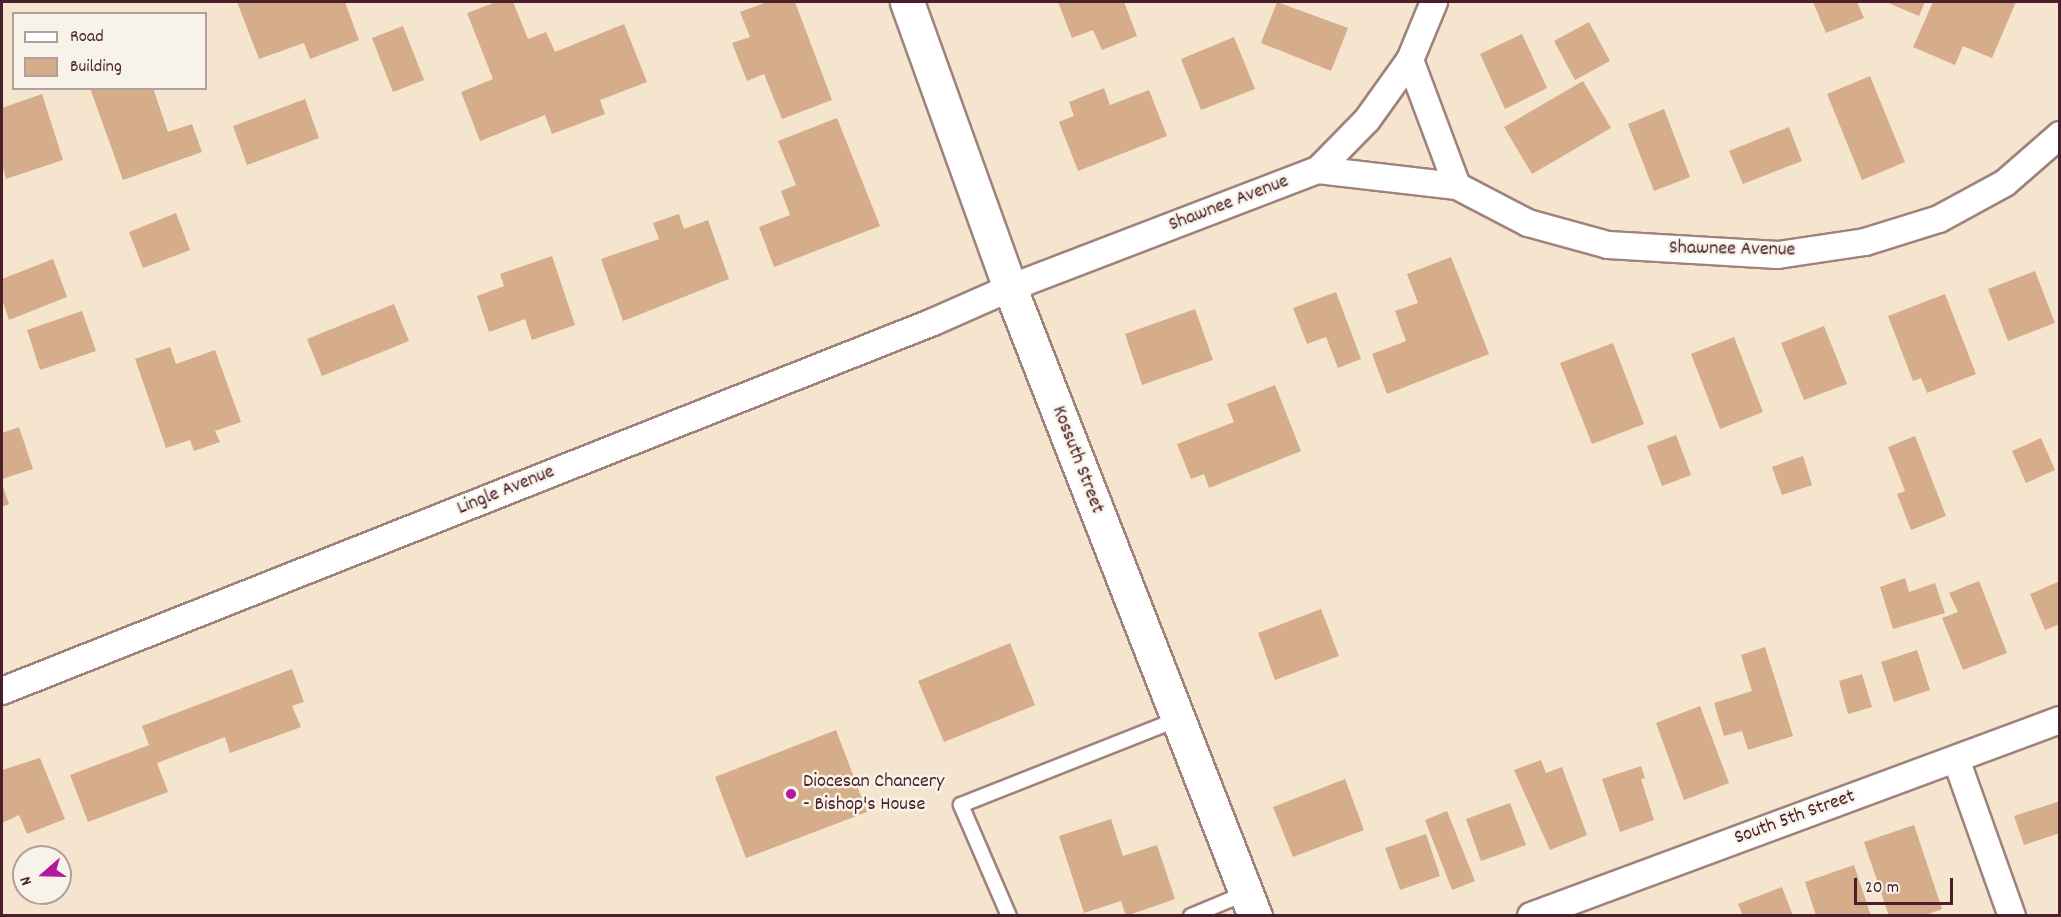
<!DOCTYPE html>
<html>
<head>
<meta charset="utf-8">
<style>
	body { margin:0 }
	#map { position:relative; width:2061px; height:917px; overflow:hidden; background:#f5e5cf; font-family:Dekko,sans-serif }
	div>[style] { position:absolute }
	.building>* { inset:0; background:#d5ad8a }
	.roads { filter:drop-shadow(2px 0 #a0827d) drop-shadow(-2px 0 #a0827d) drop-shadow(0 2px #a0827d) drop-shadow(0 -2px #a0827d) }
	.lane>* { height:14px; margin:-7px; padding:0 7px; transform-origin:7px; border-radius:7px; background:#fff }
	.street>* { height:26px; margin:-13px; padding:0 13px; transform-origin:13px; border-radius:13px; background:#fff }
	.secondary>* { height:33px; margin:-16.5px; padding:0 16.5px; transform-origin:16.5px; border-radius:16.5px; background:#fff }
	.dots>* { width:16px; height:16px; translate:-50% -50%; box-sizing:border-box; border:3px solid #f7f3e8; border-radius:50% }
	span { translate:-50% -50%; white-space:nowrap; text-align:center; line-height:1.15; -webkit-text-stroke:5px #f7f3e8; paint-order:stroke }
	.street-label { font-size:20px; color:#4a1f2b }
	.poi-label { font-size:20px; color:#4a1f2b }
	.left { translate:0 -50%; text-align:left }
	.frame { position:absolute; inset:0; border:3px solid #4a1f2b; pointer-events:none }
	.legend { position:absolute; left:12px; top:12px; width:195px; height:78px; box-sizing:border-box; background:#f7f3e8; border:2px solid #b29e9c; margin:0; padding:8px 10px; list-style:none; font-size:18px; color:#4a1f2b }
	.legend li { display:flex; align-items:center; gap:12px; height:30px }
	.legend b { width:30px; border:2px solid #b29e9c }
	.north { position:absolute; left:12px; top:845px; width:60px; height:60px; box-sizing:border-box; background:#f7f3e8; border:2px solid #b29e9c; border-radius:50%; rotate:250deg; font-size:16px; font-weight:700; line-height:24px; text-align:center; color:#4a1f2b }
	.north::after { content:''; display:block; margin:auto; width:21px; height:27px; background:#b5179e; clip-path:polygon(50% 0,100% 100%,50% 72%,0 100%) }
	.scale { position:absolute; left:1854px; top:878px; width:99px; height:27px; box-sizing:border-box; border:3px solid #4a1f2b; border-top:0; padding-left:8px; font-size:18px; line-height:21px; white-space:nowrap; color:#4a1f2b; -webkit-text-stroke:4px #f7f3e8; paint-order:stroke }
</style>
</head>
<body>
<div id="map">
	<div class="building">
		<div style="clip-path:polygon(237px 2px,345px 2px,359px 40px,310px 59px,304px 43px,259px 59px)"></div>
		<div style="clip-path:polygon(496px 2px,513px 2px,528px 39px,546px 32px,555px 52px,624px 24px,647px 82px,600px 100px,605px 114px,552px 134px,545px 115px,480px 141px,461px 92px,493px 79px,467px 13px)"></div>
		<div style="clip-path:polygon(767px 2px,795px 2px,832px 100px,782px 119px,764px 74px,747px 81px,732px 43px,750px 37px,740px 12px)"></div>
		<div style="clip-path:polygon(1058px 2px,1124px 2px,1137px 36px,1102px 50px,1093px 30px,1072px 38px)"></div>
		<div style="clip-path:polygon(1277px 2px,1348px 28px,1331px 71px,1261px 43px)"></div>
		<div style="clip-path:polygon(1813px 2px,1857px 2px,1864px 18px,1826px 33px)"></div>
		<div style="clip-path:polygon(1886px 2px,1925px 2px,1919px 16px)"></div>
		<div style="clip-path:polygon(1933px 2px,2016px 2px,1992px 58px,1963px 46px,1955px 65px,1913px 47px)"></div>
		<div style="clip-path:polygon(1589px 22px,1610px 61px,1575px 80px,1554px 41px)"></div>
		<div style="clip-path:polygon(403px 26px,424px 80px,393px 92px,372px 38px)"></div>
		<div style="clip-path:polygon(1522px 34px,1547px 88px,1505px 109px,1480px 54px)"></div>
		<div style="clip-path:polygon(1234px 37px,1255px 89px,1201px 110px,1181px 59px)"></div>
		<div style="clip-path:polygon(1870px 76px,1905px 162px,1862px 180px,1827px 94px)"></div>
		<div style="clip-path:polygon(1583px 81px,1611px 128px,1532px 174px,1504px 127px)"></div>
		<div style="clip-path:polygon(90px 88px,153px 88px,168px 132px,192px 124px,202px 152px,123px 180px)"></div>
		<div style="clip-path:polygon(1104px 88px,1110px 105px,1149px 90px,1167px 136px,1078px 171px,1059px 122px,1074px 116px,1069px 102px)"></div>
		<div style="clip-path:polygon(42px 94px,63px 160px,6px 179px,2px 164px,2px 108px)"></div>
		<div style="clip-path:polygon(305px 99px,319px 138px,247px 165px,233px 126px)"></div>
		<div style="clip-path:polygon(1664px 109px,1690px 177px,1654px 191px,1628px 124px)"></div>
		<div style="clip-path:polygon(837px 118px,880px 226px,774px 267px,759px 227px,790px 215px,781px 191px,796px 185px,778px 141px)"></div>
		<div style="clip-path:polygon(1789px 127px,1802px 161px,1743px 184px,1729px 151px)"></div>
		<div style="clip-path:polygon(176px 213px,190px 250px,143px 268px,129px 232px)"></div>
		<div style="clip-path:polygon(679px 214px,684px 229px,708px 220px,729px 279px,623px 321px,601px 259px,659px 239px,653px 223px)"></div>
		<div style="clip-path:polygon(552px 256px,575px 325px,532px 340px,525px 319px,489px 332px,477px 296px,504px 286px,500px 274px)"></div>
		<div style="clip-path:polygon(1451px 257px,1489px 354px,1387px 394px,1372px 354px,1406px 341px,1395px 311px,1418px 303px,1407px 274px)"></div>
		<div style="clip-path:polygon(53px 259px,67px 297px,9px 320px,2px 299px,2px 279px)"></div>
		<div style="clip-path:polygon(2035px 271px,2055px 323px,2008px 341px,1988px 289px)"></div>
		<div style="clip-path:polygon(1336px 292px,1361px 359px,1338px 368px,1326px 337px,1307px 344px,1293px 308px)"></div>
		<div style="clip-path:polygon(1945px 294px,1976px 374px,1927px 393px,1921px 378px,1913px 381px,1888px 316px)"></div>
		<div style="clip-path:polygon(394px 304px,409px 341px,322px 376px,307px 339px)"></div>
		<div style="clip-path:polygon(1195px 309px,1213px 360px,1142px 385px,1125px 334px)"></div>
		<div style="clip-path:polygon(82px 311px,96px 351px,40px 370px,27px 330px)"></div>
		<div style="clip-path:polygon(1824px 326px,1847px 384px,1804px 400px,1781px 343px)"></div>
		<div style="clip-path:polygon(1734px 337px,1763px 412px,1720px 429px,1691px 354px)"></div>
		<div style="clip-path:polygon(1613px 343px,1644px 424px,1592px 444px,1560px 363px)"></div>
		<div style="clip-path:polygon(170px 347px,176px 364px,215px 350px,241px 422px,215px 431px,220px 442px,194px 451px,190px 440px,166px 448px,135px 359px)"></div>
		<div style="clip-path:polygon(1275px 385px,1301px 451px,1209px 488px,1204px 474px,1191px 479px,1177px 444px,1234px 422px,1227px 404px)"></div>
		<div style="clip-path:polygon(19px 427px,33px 469px,2px 479px,2px 433px)"></div>
		<div style="clip-path:polygon(1676px 435px,1691px 475px,1662px 486px,1647px 446px)"></div>
		<div style="clip-path:polygon(1915px 436px,1946px 516px,1911px 530px,1897px 494px,1905px 491px,1888px 447px)"></div>
		<div style="clip-path:polygon(2041px 438px,2055px 470px,2026px 483px,2012px 451px)"></div>
		<div style="clip-path:polygon(1803px 456px,1812px 485px,1782px 495px,1772px 467px)"></div>
		<div style="clip-path:polygon(2px 484px,9px 504px,2px 507px)"></div>
		<div style="clip-path:polygon(1905px 578px,1909px 592px,1935px 583px,1945px 613px,1893px 629px,1880px 587px)"></div>
		<div style="clip-path:polygon(1979px 581px,2007px 653px,1963px 670px,1942px 618px,1958px 612px,1949px 593px)"></div>
		<div style="clip-path:polygon(2060px 581px,2060px 624px,2045px 630px,2030px 594px)"></div>
		<div style="clip-path:polygon(1321px 609px,1339px 656px,1275px 680px,1258px 633px)"></div>
		<div style="clip-path:polygon(1010px 643px,1035px 705px,944px 742px,918px 681px)"></div>
		<div style="clip-path:polygon(1765px 647px,1793px 736px,1748px 750px,1742px 731px,1724px 736px,1714px 703px,1752px 691px,1741px 655px)"></div>
		<div style="clip-path:polygon(1917px 650px,1930px 690px,1894px 702px,1881px 662px)"></div>
		<div style="clip-path:polygon(292px 669px,304px 702px,292px 706px,301px 727px,230px 753px,225px 737px,157px 763px,168px 792px,88px 822px,70px 775px,149px 745px,142px 726px)"></div>
		<div style="clip-path:polygon(1862px 674px,1872px 707px,1848px 714px,1839px 681px)"></div>
		<div style="clip-path:polygon(1700px 706px,1729px 783px,1684px 800px,1656px 723px)"></div>
		<div style="clip-path:polygon(836px 730px,867px 812px,746px 858px,715px 777px)"></div>
		<div style="clip-path:polygon(40px 758px,65px 819px,27px 834px,19px 815px,2px 823px,2px 770px)"></div>
		<div style="clip-path:polygon(1541px 760px,1546px 773px,1562px 767px,1587px 835px,1550px 850px,1514px 770px)"></div>
		<div style="clip-path:polygon(1641px 766px,1645px 778px,1641px 779px,1654px 820px,1620px 832px,1602px 779px)"></div>
		<div style="clip-path:polygon(1345px 779px,1364px 830px,1293px 857px,1273px 807px)"></div>
		<div style="clip-path:polygon(2060px 801px,2060px 833px,2024px 845px,2014px 816px)"></div>
		<div style="clip-path:polygon(1510px 803px,1526px 845px,1481px 861px,1466px 819px)"></div>
		<div style="clip-path:polygon(1447px 811px,1475px 881px,1452px 890px,1425px 820px)"></div>
		<div style="clip-path:polygon(1111px 819px,1123px 856px,1157px 845px,1175px 899px,1126px 916px,1121px 901px,1084px 913px,1059px 836px)"></div>
		<div style="clip-path:polygon(1914px 825px,1942px 909px,1923px 916px,1889px 916px,1864px 842px)"></div>
		<div style="clip-path:polygon(1426px 834px,1440px 876px,1400px 890px,1385px 848px)"></div>
		<div style="clip-path:polygon(1854px 865px,1871px 916px,1816px 916px,1805px 882px)"></div>
		<div style="clip-path:polygon(1782px 887px,1793px 916px,1743px 916px,1738px 904px)"></div>
	</div>
	<div class="roads">
		<div class="lane">
			<div style="left:1009px;top:916px;width:121px;rotate:-113.4deg"></div>
			<div style="left:961px;top:805px;width:233px;rotate:-21.6deg"></div>
			<div style="left:1191px;top:916px;width:60px;rotate:-22.7deg"></div>
		</div>
		<div class="street">
			<div style="left:1410px;top:60px;width:134px;rotate:69.5deg"></div>
			<div style="left:1318px;top:170px;width:70px;rotate:-45.6deg"></div>
			<div style="left:1367px;top:120px;width:74px;rotate:-54.4deg"></div>
			<div style="left:1410px;top:60px;width:63px;rotate:-67.5deg"></div>
			<div style="left:2px;top:691px;width:1001px;rotate:-21.62deg"></div>
			<div style="left:933px;top:322px;width:84px;rotate:-23.8deg"></div>
			<div style="left:1010px;top:288px;width:330px;rotate:-21deg"></div>
			<div style="left:1318px;top:170px;width:140px;rotate:6.6deg"></div>
			<div style="left:1457px;top:186px;width:80px;rotate:27.5deg"></div>
			<div style="left:1528px;top:223px;width:83px;rotate:15.4deg"></div>
			<div style="left:1608px;top:245px;width:170px;rotate:3.4deg"></div>
			<div style="left:1778px;top:255px;width:88px;rotate:-8.5deg"></div>
			<div style="left:1865px;top:242px;width:77px;rotate:-17.3deg"></div>
			<div style="left:1939px;top:219px;width:75px;rotate:-28.6deg"></div>
			<div style="left:2005px;top:183px;width:73px;rotate:-41.1deg"></div>
			<div style="left:1956px;top:759px;width:167px;rotate:70.4deg"></div>
			<div style="left:1531px;top:916px;width:564px;rotate:-20.33deg"></div>
		</div>
		<div class="secondary">
			<div style="left:907px;top:2px;width:304px;rotate:70.2deg"></div>
			<div style="left:1010px;top:288px;width:674px;rotate:68.69deg"></div>
		</div>
	</div>
	<div class="dots">
		<div style="left:791px;top:794px;background:#b5179e"></div>
	</div>
	<div class="street-label">
		<span style="left:1229px;top:204px;rotate:-21deg">Shawnee Avenue</span>
		<span style="left:1732px;top:250px;rotate:1deg">Shawnee Avenue</span>
		<span style="left:1077px;top:460px;rotate:69deg">Kossuth Street</span>
		<span style="left:506px;top:491px;rotate:-22deg">Lingle Avenue</span>
		<span style="left:1795px;top:818px;rotate:-20deg">South 5th Street</span>
	</div>
	<div class="poi-label">
		<span class="left" style="left:803px;top:794px">Diocesan Chancery<br>- Bishop's House</span>
	</div>
	<div class="frame"></div>
	<ul class="legend">
	<li><b style="height:8px;background:#fff"></b>Road</li>
	<li><b style="height:16px;background:#d5ad8a"></b>Building</li>
	</ul>
	<div class="north">N</div>
	<div class="scale">20 m</div>
</div>
</body>
</html>
